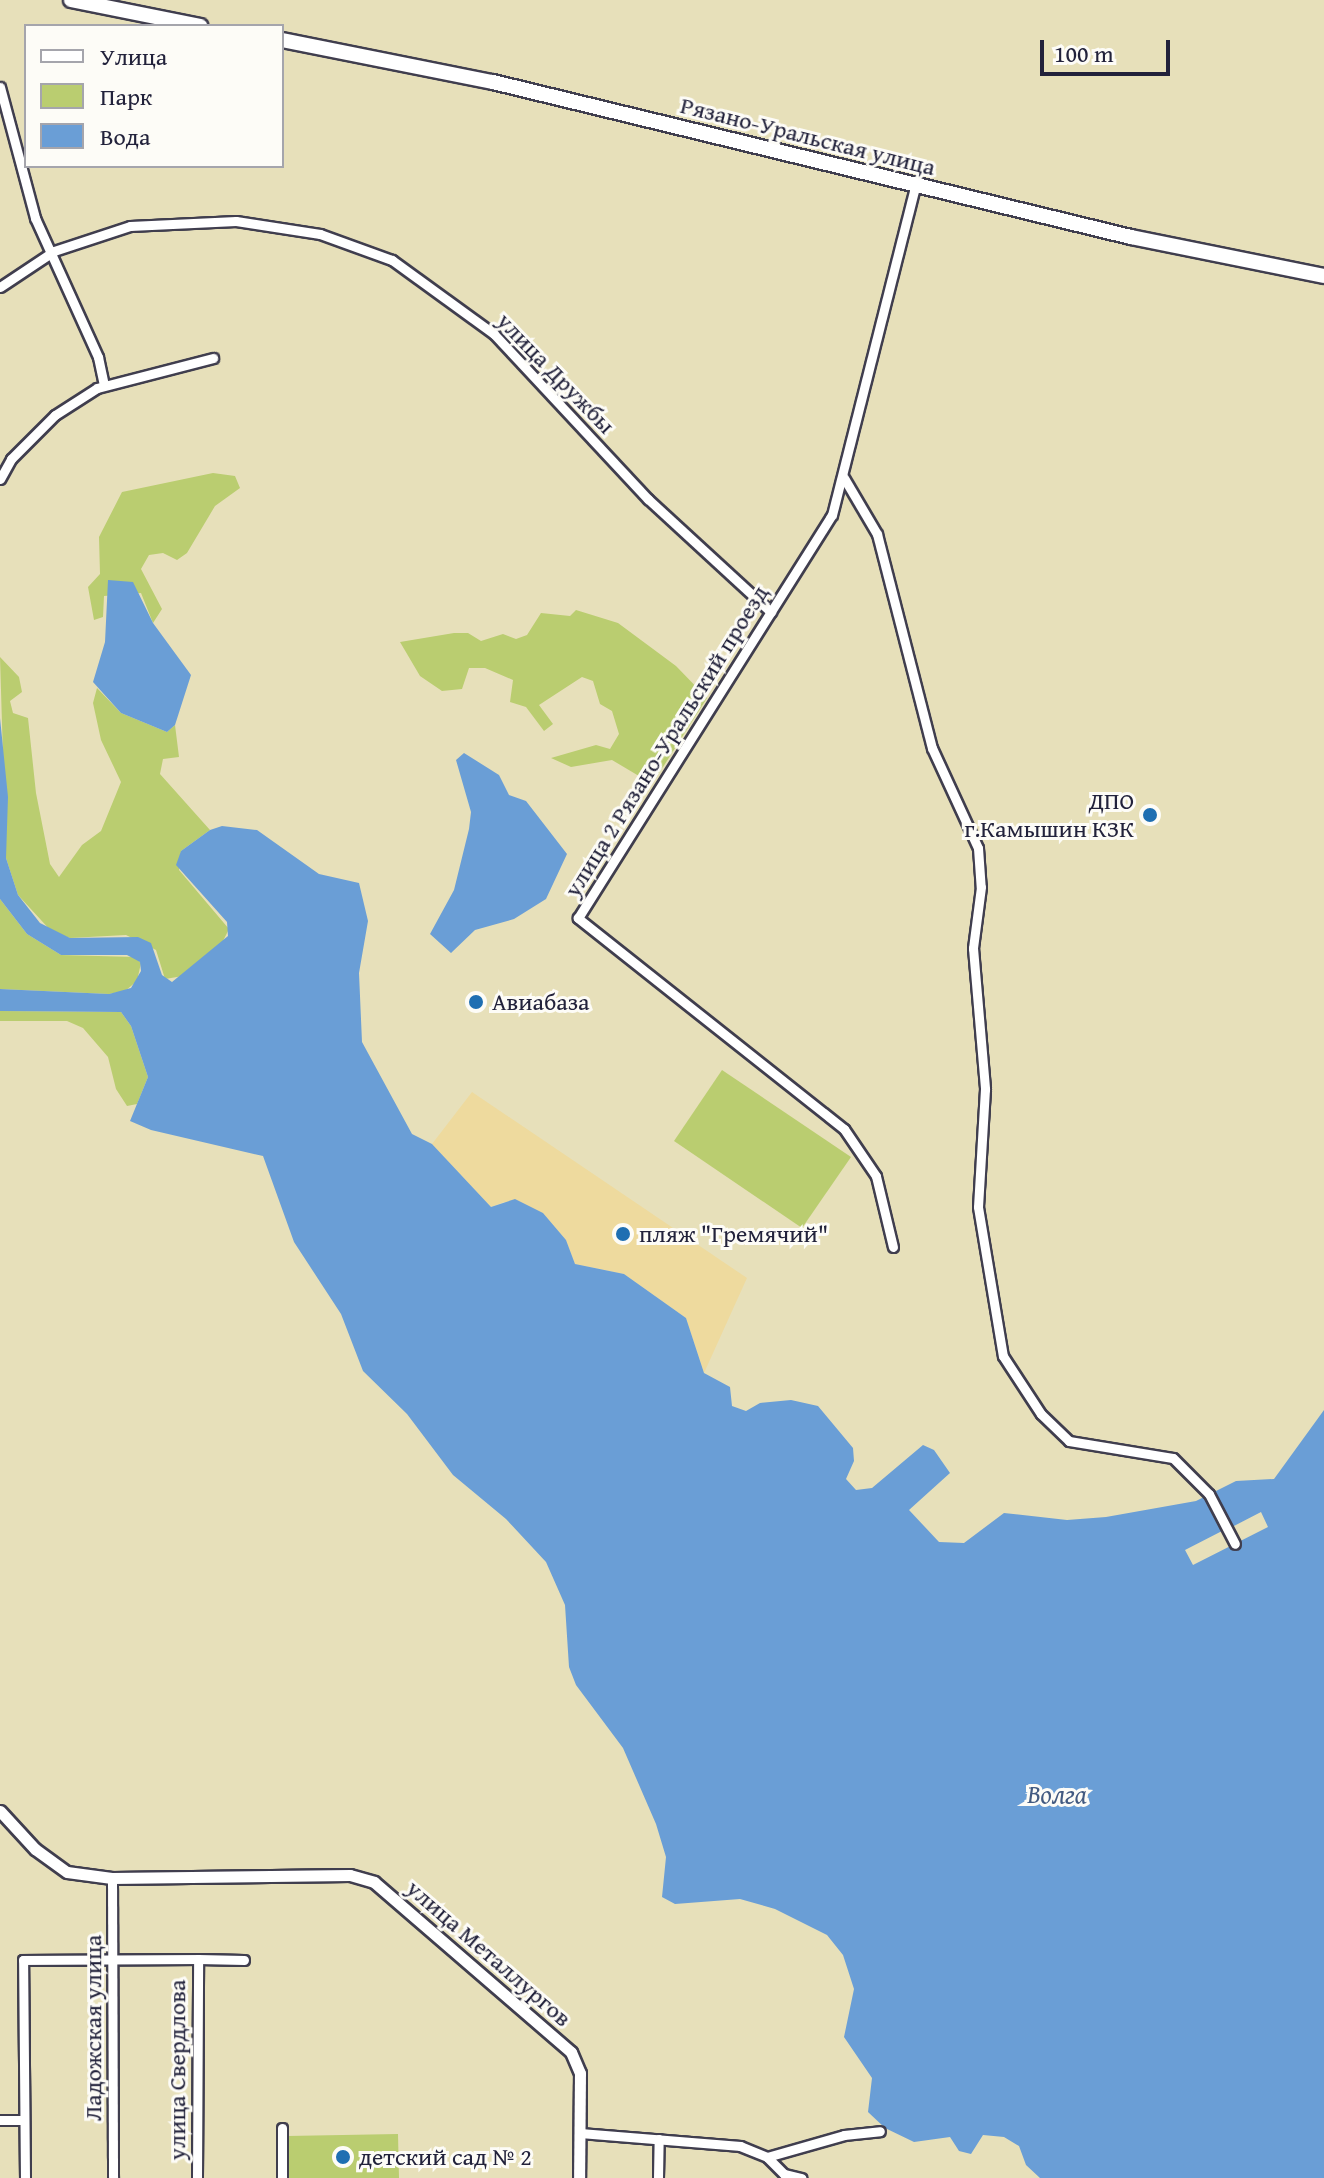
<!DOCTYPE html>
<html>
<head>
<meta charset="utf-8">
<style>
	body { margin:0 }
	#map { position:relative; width:1324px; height:2178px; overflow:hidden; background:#e7e0ba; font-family:"Gentium Book Plus",serif }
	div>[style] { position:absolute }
	.green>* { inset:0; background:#bacd70 }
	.sand>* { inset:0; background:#eeda9e }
	.water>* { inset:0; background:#6a9ed6 }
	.pier>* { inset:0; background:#e7e0ba }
	.roads { filter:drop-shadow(2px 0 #403e4e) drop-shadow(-2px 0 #403e4e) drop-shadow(0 2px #403e4e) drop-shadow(0 -2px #403e4e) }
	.minor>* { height:9px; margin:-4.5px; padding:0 4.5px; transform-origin:4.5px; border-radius:4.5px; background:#fff }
	.tertiary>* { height:11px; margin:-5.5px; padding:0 5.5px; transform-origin:5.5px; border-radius:5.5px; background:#fff }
	.primary>* { height:14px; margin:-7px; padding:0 7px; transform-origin:7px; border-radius:7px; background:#fff }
	.dots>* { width:22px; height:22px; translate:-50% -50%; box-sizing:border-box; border:4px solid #fdfcf7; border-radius:50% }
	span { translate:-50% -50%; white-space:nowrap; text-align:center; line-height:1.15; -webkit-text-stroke:6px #fdfcf7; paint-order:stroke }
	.street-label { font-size:24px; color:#22223b }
	.poi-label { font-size:24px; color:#22223b }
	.right { translate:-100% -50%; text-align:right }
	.left { translate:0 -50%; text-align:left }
	.water-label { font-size:26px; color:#425a81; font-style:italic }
	.legend { position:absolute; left:24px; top:24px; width:260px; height:144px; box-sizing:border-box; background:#fdfcf7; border:2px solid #a5a5ac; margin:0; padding:10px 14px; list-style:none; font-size:24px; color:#22223b }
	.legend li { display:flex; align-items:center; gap:16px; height:40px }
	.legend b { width:40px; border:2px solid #a5a5ac }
	.scale { position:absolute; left:1040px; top:40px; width:130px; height:36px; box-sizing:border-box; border:4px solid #22223b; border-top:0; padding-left:10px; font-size:24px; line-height:28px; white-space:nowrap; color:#22223b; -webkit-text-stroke:6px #fdfcf7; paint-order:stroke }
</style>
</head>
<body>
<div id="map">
	<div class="green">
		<div style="clip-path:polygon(213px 473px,235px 476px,240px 488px,215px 506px,187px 553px,177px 560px,163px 553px,149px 555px,141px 569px,162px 609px,153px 623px,141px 593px,104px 596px,103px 617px,94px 620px,88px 587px,100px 574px,99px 537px,122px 492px)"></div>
		<div style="clip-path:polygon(576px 610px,618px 623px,676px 666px,707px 698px,656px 778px,644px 779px,612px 760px,571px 767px,551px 758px,596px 745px,610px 749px,619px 734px,612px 711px,600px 704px,593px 681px,582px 677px,539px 705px,553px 724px,544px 731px,526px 707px,510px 702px,513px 680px,485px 668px,469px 668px,462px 689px,442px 691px,420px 676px,400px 642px,454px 633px,468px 633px,481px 641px,503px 634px,516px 639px,527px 635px,541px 613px,570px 616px)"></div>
		<div style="clip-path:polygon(0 657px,19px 677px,22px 692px,10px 701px,13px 713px,28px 718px,36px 793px,50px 864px,59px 877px,82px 845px,101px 831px,121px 782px,101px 740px,93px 703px,97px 688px,121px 713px,167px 732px,175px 725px,179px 757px,163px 759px,160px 774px,210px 830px,181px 851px,179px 870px,229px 929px,221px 945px,183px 976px,165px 979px,156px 950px,126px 935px,70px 938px,52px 932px,18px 895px,6px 858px)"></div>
		<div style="clip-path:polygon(0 899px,27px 934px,61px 955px,135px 957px,141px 963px,137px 981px,125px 991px,109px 994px,0 989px)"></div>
		<div style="clip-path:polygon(0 1011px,121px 1012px,131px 1026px,148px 1077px,137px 1104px,127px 1106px,116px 1089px,108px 1057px,83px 1028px,67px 1021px,0 1021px)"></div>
		<div style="clip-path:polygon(722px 1070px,851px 1157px,802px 1228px,674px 1141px)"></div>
		<div style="clip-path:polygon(398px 2134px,399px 2178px,288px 2178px,287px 2136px)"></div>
	</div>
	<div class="sand">
		<div style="clip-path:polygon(472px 1092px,747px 1278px,704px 1373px,686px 1318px,624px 1274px,575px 1264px,566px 1240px,543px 1213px,504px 1202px,491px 1207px,432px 1144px)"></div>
	</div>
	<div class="water">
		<div style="clip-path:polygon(108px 580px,133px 582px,153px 623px,191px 675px,175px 725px,167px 732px,121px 713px,93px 682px,105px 642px)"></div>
		<div style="clip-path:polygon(0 718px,8px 797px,6px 858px,18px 895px,40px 923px,70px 938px,138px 937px,151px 943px,162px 975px,172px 982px,228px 936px,227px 922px,176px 865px,181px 851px,210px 830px,222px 826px,257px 830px,319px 874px,359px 883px,368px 921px,359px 973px,362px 1042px,412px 1134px,432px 1144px,491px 1207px,515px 1199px,543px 1213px,566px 1240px,575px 1264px,624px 1274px,686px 1318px,704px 1373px,730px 1387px,732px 1406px,746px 1411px,760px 1403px,791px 1400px,818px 1406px,853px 1448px,854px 1461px,846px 1479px,856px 1490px,872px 1488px,923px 1445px,934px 1450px,950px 1473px,909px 1510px,939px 1542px,964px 1543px,1004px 1513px,1067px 1520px,1106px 1517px,1196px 1501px,1236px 1481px,1274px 1479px,1324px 1410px,1324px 2178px,1040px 2178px,1026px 2165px,1019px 2146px,1004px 2137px,983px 2135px,971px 2154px,959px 2151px,950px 2137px,914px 2142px,885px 2128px,868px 2112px,872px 2078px,844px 2037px,854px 1989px,843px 1955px,827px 1935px,775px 1909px,740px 1899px,675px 1904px,662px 1897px,666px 1857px,656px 1824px,623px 1748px,576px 1685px,569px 1667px,565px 1605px,546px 1562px,506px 1519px,453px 1475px,407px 1414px,363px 1371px,341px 1314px,294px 1242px,263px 1156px,151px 1130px,130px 1121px,148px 1077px,131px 1026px,121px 1012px,0 1011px,0 989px,109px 994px,131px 988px,141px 971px,140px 962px,127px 955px,61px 955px,27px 934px,0 899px)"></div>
		<div style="clip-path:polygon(464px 753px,499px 775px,509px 795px,526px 801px,567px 854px,546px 899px,514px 919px,475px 930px,451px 953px,430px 934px,454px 890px,469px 829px,471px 812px,456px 760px)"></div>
	</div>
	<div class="pier">
		<div style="clip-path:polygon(1214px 1492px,1232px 1527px,1261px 1512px,1268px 1527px,1193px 1565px,1185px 1550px,1222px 1531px,1205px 1496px)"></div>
	</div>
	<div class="roads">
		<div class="minor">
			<div style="left:0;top:87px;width:136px;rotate:75deg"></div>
			<div style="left:35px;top:218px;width:153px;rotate:65.6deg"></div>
			<div style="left:98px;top:357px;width:29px;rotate:78deg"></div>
			<div style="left:0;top:287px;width:65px;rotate:-33.7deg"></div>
			<div style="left:54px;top:251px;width:80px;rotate:-18.2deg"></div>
			<div style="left:130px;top:226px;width:106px;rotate:-2.7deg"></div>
			<div style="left:236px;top:221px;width:85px;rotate:8.8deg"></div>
			<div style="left:320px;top:234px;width:77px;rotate:19.9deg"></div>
			<div style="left:392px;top:260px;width:126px;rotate:36deg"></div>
			<div style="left:494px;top:334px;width:226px;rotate:47deg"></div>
			<div style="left:648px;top:499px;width:167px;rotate:42.6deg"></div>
			<div style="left:844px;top:478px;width:65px;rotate:59.5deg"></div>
			<div style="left:877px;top:534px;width:221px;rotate:75.6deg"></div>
			<div style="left:932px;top:748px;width:110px;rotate:65.3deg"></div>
			<div style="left:978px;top:848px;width:39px;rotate:86deg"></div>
			<div style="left:981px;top:887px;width:62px;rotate:97.5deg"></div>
			<div style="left:973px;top:948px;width:142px;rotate:85.1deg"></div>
			<div style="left:985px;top:1089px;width:118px;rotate:93.4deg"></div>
			<div style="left:978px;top:1207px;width:151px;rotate:80.5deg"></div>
			<div style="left:1003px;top:1356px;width:69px;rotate:56.8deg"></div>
			<div style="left:1041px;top:1414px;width:39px;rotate:44deg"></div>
			<div style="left:1069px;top:1441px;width:105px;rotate:9.3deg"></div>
			<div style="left:1173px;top:1458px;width:51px;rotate:45deg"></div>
			<div style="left:1209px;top:1494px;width:56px;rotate:62.5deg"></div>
			<div style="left:0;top:479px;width:23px;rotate:-61deg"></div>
			<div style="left:11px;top:459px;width:62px;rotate:-45deg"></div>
			<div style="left:55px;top:415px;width:50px;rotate:-32.7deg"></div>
			<div style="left:97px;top:388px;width:120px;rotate:-14.5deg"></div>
			<div style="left:893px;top:1247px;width:73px;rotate:-103.5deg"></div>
			<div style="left:876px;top:1176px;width:57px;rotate:-124.2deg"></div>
			<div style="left:844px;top:1129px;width:340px;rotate:-141.6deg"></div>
			<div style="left:578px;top:918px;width:476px;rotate:-57.8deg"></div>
			<div style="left:832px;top:515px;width:339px;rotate:-75.8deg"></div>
			<div style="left:112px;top:1878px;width:300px;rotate:89.8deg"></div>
			<div style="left:0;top:2120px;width:24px"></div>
			<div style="left:282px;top:2128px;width:50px;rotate:90deg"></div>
			<div style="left:580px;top:2133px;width:161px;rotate:4.6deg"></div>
			<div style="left:740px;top:2146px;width:29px;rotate:22deg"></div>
			<div style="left:767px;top:2157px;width:80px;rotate:-15.9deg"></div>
			<div style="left:844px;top:2135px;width:36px;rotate:-6deg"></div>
			<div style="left:767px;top:2157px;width:24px;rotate:45deg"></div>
			<div style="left:784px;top:2174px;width:18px;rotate:13deg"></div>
			<div style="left:25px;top:2178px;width:218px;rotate:-90.5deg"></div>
			<div style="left:23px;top:1960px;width:175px;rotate:-0.3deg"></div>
			<div style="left:197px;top:2178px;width:219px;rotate:-89.7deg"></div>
			<div style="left:198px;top:1959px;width:46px;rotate:1.2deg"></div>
			<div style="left:658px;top:2178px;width:39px;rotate:-89deg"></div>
		</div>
		<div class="tertiary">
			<div style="left:0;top:1811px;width:52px;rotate:47.4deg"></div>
			<div style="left:35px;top:1849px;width:39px;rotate:36deg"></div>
			<div style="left:67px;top:1872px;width:45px;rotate:7.6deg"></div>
			<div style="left:112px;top:1878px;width:238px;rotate:-0.7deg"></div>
			<div style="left:350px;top:1875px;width:25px;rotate:16deg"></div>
			<div style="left:374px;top:1882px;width:260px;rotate:40.8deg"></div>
			<div style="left:571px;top:2052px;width:23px;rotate:67deg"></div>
			<div style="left:580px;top:2073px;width:105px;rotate:90.5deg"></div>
		</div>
		<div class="primary">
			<div style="left:71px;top:0;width:132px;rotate:11.4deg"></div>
			<div style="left:282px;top:40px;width:215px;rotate:11.3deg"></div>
			<div style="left:493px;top:82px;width:657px;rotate:13.66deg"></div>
			<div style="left:1131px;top:237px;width:197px;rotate:11.4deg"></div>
		</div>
	</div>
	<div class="dots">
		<div style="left:1150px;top:815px;background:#1f6fb2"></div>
		<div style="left:476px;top:1002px;background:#1f6fb2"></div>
		<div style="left:623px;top:1234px;background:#1f6fb2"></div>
		<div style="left:343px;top:2157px;background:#1f6fb2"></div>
	</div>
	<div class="street-label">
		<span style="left:808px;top:136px;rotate:14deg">Рязано-Уральская улица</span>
		<span style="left:556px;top:373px;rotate:46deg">улица Дружбы</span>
		<span style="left:666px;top:741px;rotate:-58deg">улица 2 Рязано-Уральский проезд</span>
		<span style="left:489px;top:1953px;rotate:41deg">улица Металлургов</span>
		<span style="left:93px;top:2028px;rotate:-90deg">Ладожская улица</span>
		<span style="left:177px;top:2070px;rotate:-90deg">улица Свердлова</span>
	</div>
	<div class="poi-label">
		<span class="right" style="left:1134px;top:815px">ДПО<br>г.Камышин КЗК</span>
		<span class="left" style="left:492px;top:1002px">Авиабаза</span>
		<span class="left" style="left:639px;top:1234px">пляж "Гремячий"</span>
		<span class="left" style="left:359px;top:2157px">детский сад № 2</span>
	</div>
	<div class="water-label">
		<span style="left:1057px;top:1794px">Волга</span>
	</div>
	<ul class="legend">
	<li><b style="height:10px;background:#fff"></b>Улица</li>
	<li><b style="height:22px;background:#bacd70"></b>Парк</li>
	<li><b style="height:22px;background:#6a9ed6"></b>Вода</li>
	</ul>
	<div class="scale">100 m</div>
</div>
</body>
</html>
